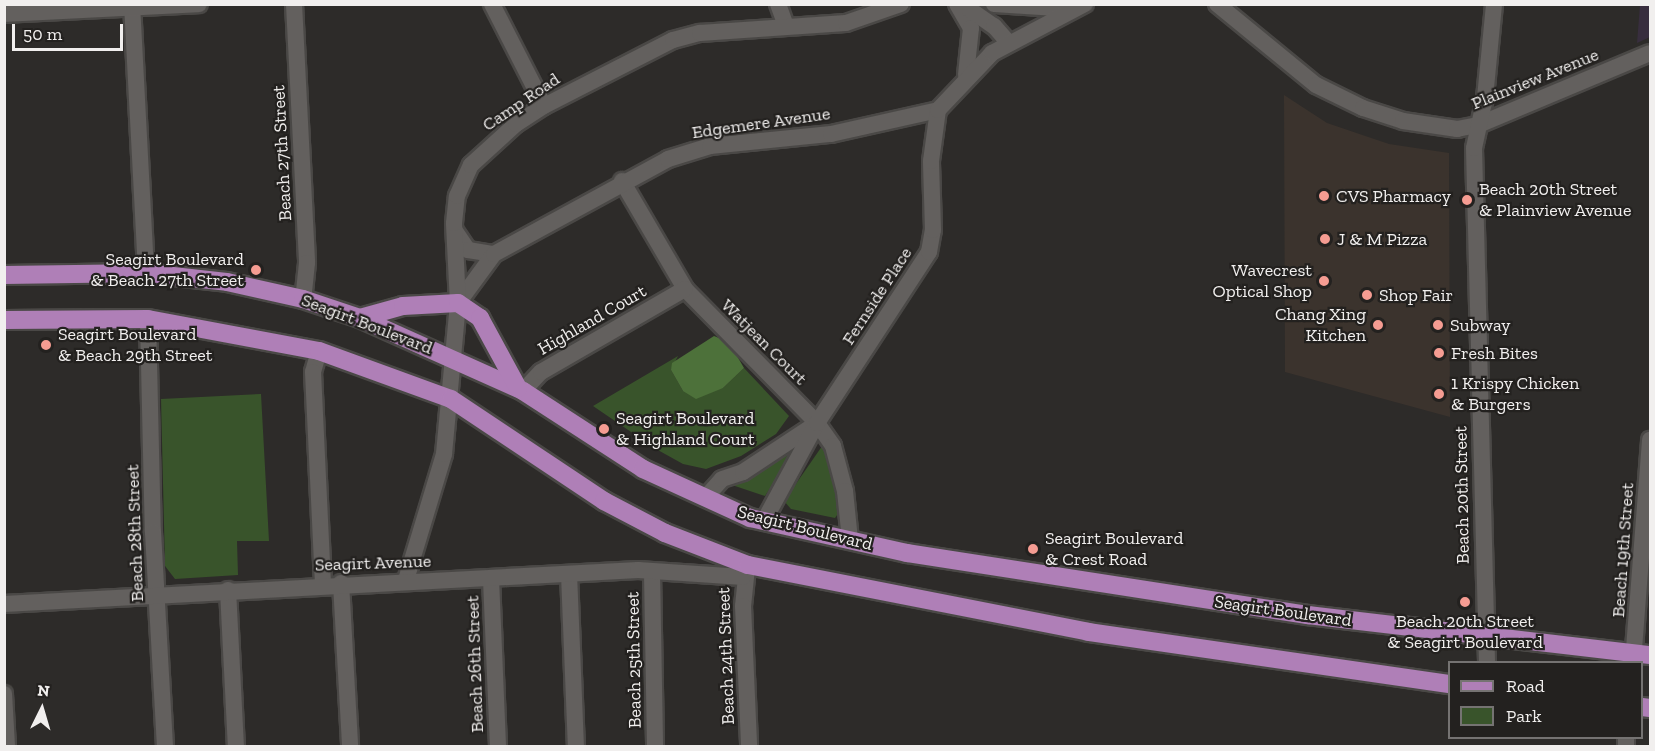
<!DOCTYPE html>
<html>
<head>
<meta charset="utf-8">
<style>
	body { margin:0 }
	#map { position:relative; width:1655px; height:751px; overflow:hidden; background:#2d2b29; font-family:"Zilla Slab",serif }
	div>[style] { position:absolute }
	.built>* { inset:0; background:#3b332d }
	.medical>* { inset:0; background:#382e3e }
	.green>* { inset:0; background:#39542b }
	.forest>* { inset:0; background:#4d713a }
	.roads { filter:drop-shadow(2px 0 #4a4846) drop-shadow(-2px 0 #4a4846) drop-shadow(0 2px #4a4846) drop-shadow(0 -2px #4a4846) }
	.street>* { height:16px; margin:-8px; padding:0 8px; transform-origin:8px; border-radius:8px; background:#63605e }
	.primary>* { height:18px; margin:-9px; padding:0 9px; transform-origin:9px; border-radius:9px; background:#af7fb7 }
	.dots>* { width:16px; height:16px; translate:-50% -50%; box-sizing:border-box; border:3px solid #23211f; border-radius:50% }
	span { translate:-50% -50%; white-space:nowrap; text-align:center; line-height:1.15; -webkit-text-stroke:4.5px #23211f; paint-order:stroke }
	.street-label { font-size:18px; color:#f1efee }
	.poi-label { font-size:18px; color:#f1efee }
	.left { translate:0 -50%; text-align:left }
	.right { translate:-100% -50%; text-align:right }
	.frame { position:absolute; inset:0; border:6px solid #f1efee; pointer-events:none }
	.legend { position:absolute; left:1448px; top:661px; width:195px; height:78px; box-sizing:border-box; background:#23211f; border:2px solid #757372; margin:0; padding:8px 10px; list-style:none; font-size:18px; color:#f1efee }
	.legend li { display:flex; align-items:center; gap:12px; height:30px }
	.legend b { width:30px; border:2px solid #757372 }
	.north { position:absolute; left:12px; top:679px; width:60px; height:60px; -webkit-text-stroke:4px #23211f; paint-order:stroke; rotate:5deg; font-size:16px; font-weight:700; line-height:24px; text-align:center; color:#f1efee }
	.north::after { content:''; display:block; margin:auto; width:21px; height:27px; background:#f1efee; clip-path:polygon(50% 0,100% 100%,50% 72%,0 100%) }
	.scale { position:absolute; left:12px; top:24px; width:111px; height:27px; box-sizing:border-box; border:3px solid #f1efee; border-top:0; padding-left:8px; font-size:18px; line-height:21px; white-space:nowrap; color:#f1efee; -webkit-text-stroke:4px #23211f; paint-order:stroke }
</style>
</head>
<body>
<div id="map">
	<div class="built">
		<div style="clip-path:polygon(1284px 95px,1327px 123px,1389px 144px,1449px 153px,1450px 417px,1285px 372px)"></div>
	</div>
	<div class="medical">
		<div style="clip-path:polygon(1640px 5px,1650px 5px,1650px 37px,1637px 43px)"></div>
	</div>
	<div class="green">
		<div style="clip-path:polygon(678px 356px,671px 370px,683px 391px,723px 388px,744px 368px,789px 416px,776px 434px,741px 456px,706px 469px,683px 464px,656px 449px,593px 406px)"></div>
		<div style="clip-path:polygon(261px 394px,269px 541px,237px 541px,238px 575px,175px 579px,165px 566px,161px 399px)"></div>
		<div style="clip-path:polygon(827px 439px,840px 511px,835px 518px,791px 509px,784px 501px)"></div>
		<div style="clip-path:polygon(802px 440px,765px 496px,732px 485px,776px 460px)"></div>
	</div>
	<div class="forest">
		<div style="clip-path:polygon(714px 336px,729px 342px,744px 368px,723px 388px,696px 399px,683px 391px,671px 370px,672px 363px)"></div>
	</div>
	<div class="roads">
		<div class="street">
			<div style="left:132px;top:4px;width:269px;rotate:87deg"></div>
			<div style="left:294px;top:4px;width:259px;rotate:87.1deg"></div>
			<div style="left:307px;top:263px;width:36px;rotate:96deg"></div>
			<div style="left:492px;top:4px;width:114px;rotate:63deg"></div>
			<div style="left:778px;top:4px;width:23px;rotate:70deg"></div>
			<div style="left:957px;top:4px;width:28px;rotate:60deg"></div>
			<div style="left:971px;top:28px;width:47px;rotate:96.1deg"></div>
			<div style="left:962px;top:4px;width:39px;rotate:35deg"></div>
			<div style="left:994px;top:26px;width:21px;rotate:49deg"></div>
			<div style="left:994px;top:4px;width:78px;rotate:3.7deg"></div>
			<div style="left:1217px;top:4px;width:128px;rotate:39.3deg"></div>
			<div style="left:1316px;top:85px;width:52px;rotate:26.1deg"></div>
			<div style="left:1363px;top:108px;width:42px;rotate:18deg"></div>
			<div style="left:1403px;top:121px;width:55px;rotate:8.4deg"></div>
			<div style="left:1457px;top:129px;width:21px;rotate:-11deg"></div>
			<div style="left:1478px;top:125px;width:186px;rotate:-22.7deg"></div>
			<div style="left:4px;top:14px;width:195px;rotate:-2.9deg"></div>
			<div style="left:622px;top:181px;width:125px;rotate:59.7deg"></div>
			<div style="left:685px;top:289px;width:188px;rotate:45.4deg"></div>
			<div style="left:817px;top:423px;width:28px;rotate:55deg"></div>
			<div style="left:833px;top:446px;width:47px;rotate:75.1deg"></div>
			<div style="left:845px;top:491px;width:49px;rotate:84.2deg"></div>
			<div style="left:455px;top:231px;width:23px;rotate:56deg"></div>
			<div style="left:468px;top:250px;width:26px;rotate:9deg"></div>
			<div style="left:458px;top:303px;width:61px;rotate:-53.7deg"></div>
			<div style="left:494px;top:254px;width:198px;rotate:-28.6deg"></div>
			<div style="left:668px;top:159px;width:44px;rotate:-17.2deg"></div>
			<div style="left:710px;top:146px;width:122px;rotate:-5.7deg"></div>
			<div style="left:831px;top:134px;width:110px;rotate:-12.6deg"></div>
			<div style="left:148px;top:319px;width:213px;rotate:88.7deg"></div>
			<div style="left:153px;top:532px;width:214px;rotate:86.8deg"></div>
			<div style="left:319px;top:351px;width:22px;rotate:106deg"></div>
			<div style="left:313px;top:372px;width:212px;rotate:87.3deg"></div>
			<div style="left:523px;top:391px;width:26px;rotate:-47deg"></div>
			<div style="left:541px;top:372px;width:166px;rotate:-30deg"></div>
			<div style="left:705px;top:498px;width:25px;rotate:-48deg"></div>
			<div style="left:722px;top:479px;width:22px;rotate:-18deg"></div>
			<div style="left:743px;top:472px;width:85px;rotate:-33.5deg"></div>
			<div style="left:764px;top:521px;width:111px;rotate:-61.6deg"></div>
			<div style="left:817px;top:423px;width:204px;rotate:-56.8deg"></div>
			<div style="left:929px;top:252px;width:22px;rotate:-80deg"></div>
			<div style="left:933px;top:230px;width:69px;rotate:-91.7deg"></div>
			<div style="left:931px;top:161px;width:51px;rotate:-82.2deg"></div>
			<div style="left:938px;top:110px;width:79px;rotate:-46.5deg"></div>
			<div style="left:992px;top:53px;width:105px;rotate:-27.8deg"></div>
			<div style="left:747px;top:568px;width:38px;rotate:96deg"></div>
			<div style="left:743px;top:606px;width:140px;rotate:87.5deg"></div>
			<div style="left:652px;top:572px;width:174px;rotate:89deg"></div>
			<div style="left:569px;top:574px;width:172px;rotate:87.7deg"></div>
			<div style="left:491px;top:579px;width:167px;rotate:87.6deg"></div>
			<div style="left:406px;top:580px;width:132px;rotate:-73.2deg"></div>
			<div style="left:444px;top:454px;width:152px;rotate:-84.7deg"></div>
			<div style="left:458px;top:303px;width:80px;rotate:-92.9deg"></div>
			<div style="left:454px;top:223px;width:27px;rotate:-84deg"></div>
			<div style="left:457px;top:196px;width:34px;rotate:-66deg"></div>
			<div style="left:471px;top:165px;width:61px;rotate:-42.3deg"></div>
			<div style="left:516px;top:124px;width:33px;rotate:-33deg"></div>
			<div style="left:544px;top:106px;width:145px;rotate:-27.1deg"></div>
			<div style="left:673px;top:40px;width:28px;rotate:-15deg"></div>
			<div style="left:700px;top:33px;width:146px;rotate:-3.9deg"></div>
			<div style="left:846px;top:23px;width:58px;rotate:-19.1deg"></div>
			<div style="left:341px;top:583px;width:163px;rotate:86.8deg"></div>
			<div style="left:228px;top:590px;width:156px;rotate:87.1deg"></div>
			<div style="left:4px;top:604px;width:635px;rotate:-3.07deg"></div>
			<div style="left:638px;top:570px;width:105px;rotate:3.8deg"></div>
			<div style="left:1487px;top:662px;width:514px;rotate:-91.45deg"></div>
			<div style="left:1474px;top:148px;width:51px;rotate:-77.6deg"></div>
			<div style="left:1485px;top:98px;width:94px;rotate:-84.5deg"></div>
			<div style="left:1633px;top:662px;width:223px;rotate:-85.6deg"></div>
			<div style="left:4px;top:694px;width:52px;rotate:86.7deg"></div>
			<div style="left:1626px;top:746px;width:8px;rotate:-90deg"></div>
		</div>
		<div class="primary">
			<div style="left:4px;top:275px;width:142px;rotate:-0.8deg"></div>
			<div style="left:146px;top:273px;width:81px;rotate:6.3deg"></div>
			<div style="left:227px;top:282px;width:78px;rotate:12.6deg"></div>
			<div style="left:303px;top:299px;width:60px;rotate:18.4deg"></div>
			<div style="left:360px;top:318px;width:179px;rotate:24.1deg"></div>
			<div style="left:523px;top:391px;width:143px;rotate:33deg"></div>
			<div style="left:643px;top:469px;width:118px;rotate:24.6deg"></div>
			<div style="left:750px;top:518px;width:161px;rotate:12.6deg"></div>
			<div style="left:907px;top:553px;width:406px;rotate:8.8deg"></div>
			<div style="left:1308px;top:615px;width:344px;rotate:6.7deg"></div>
			<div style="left:360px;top:318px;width:45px;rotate:-15.6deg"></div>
			<div style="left:403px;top:306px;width:55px;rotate:-3.1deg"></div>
			<div style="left:458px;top:303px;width:27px;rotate:34deg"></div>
			<div style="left:480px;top:318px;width:80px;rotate:61.5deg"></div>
			<div style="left:4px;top:320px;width:144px;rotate:-0.4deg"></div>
			<div style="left:148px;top:319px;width:174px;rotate:10.6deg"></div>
			<div style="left:319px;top:351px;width:140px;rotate:20deg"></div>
			<div style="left:451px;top:399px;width:184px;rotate:33.7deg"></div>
			<div style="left:604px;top:501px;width:69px;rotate:27.7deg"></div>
			<div style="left:665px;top:533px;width:89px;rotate:21.1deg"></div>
			<div style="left:748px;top:565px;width:347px;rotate:11.1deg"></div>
			<div style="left:1088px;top:632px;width:366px;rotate:8.2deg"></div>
			<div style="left:1642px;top:707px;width:8px;rotate:7deg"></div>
		</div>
	</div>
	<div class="dots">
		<div style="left:1324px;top:196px;background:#f59c92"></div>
		<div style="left:1467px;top:200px;background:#f59c92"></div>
		<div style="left:1325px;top:239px;background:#f59c92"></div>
		<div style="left:256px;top:270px;background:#f59c92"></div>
		<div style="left:1324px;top:281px;background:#f59c92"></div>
		<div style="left:1367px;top:295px;background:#f59c92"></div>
		<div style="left:1378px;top:325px;background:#f59c92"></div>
		<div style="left:1438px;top:325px;background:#f59c92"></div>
		<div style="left:46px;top:345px;background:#f59c92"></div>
		<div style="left:1439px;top:353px;background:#f59c92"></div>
		<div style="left:1439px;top:394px;background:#f59c92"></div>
		<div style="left:604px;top:429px;background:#f59c92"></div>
		<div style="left:1033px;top:549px;background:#f59c92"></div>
		<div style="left:1465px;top:602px;background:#f59c92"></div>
	</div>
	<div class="street-label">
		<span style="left:1535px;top:79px;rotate:-22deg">Plainview Avenue</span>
		<span style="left:521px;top:102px;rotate:-34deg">Camp Road</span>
		<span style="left:761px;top:123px;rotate:-8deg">Edgemere Avenue</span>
		<span style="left:282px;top:153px;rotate:-93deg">Beach 27th Street</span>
		<span style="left:877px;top:296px;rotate:-57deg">Fernside Place</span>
		<span style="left:592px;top:320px;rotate:-30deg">Highland Court</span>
		<span style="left:367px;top:324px;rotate:21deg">Seagirt Boulevard</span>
		<span style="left:764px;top:342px;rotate:45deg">Watjean Court</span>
		<span style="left:1462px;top:495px;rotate:-91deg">Beach 20th Street</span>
		<span style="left:805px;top:528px;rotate:14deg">Seagirt Boulevard</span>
		<span style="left:135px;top:533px;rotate:-92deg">Beach 28th Street</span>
		<span style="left:1623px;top:550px;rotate:-86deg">Beach 19th Street</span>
		<span style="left:373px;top:563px;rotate:-2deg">Seagirt Avenue</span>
		<span style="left:1283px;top:611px;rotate:8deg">Seagirt Boulevard</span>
		<span style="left:726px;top:656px;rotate:-92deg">Beach 24th Street</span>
		<span style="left:634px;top:660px;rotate:-91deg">Beach 25th Street</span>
		<span style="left:475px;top:664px;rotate:-92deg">Beach 26th Street</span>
	</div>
	<div class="poi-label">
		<span class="left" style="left:1479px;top:200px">Beach 20th Street<br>&amp; Plainview Avenue</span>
		<span class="left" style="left:1336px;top:196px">CVS Pharmacy</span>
		<span class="left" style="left:1337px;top:239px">J &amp; M Pizza</span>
		<span class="right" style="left:244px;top:270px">Seagirt Boulevard<br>&amp; Beach 27th Street</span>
		<span class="right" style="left:1312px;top:281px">Wavecrest<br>Optical Shop</span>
		<span class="left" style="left:1379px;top:295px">Shop Fair</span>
		<span class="right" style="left:1366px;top:325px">Chang Xing<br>Kitchen</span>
		<span class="left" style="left:1450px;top:325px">Subway</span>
		<span class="left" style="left:58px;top:345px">Seagirt Boulevard<br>&amp; Beach 29th Street</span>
		<span class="left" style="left:1451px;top:353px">Fresh Bites</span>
		<span class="left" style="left:1451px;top:394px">1 Krispy Chicken<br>&amp; Burgers</span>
		<span class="left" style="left:616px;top:429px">Seagirt Boulevard<br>&amp; Highland Court</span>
		<span class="left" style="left:1045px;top:549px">Seagirt Boulevard<br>&amp; Crest Road</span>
		<span style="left:1465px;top:632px">Beach 20th Street<br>&amp; Seagirt Boulevard</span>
	</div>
	<div class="frame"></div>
	<ul class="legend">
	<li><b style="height:8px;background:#af7fb7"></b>Road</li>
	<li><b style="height:16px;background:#39542b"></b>Park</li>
	</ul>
	<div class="north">N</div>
	<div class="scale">50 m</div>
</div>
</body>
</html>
